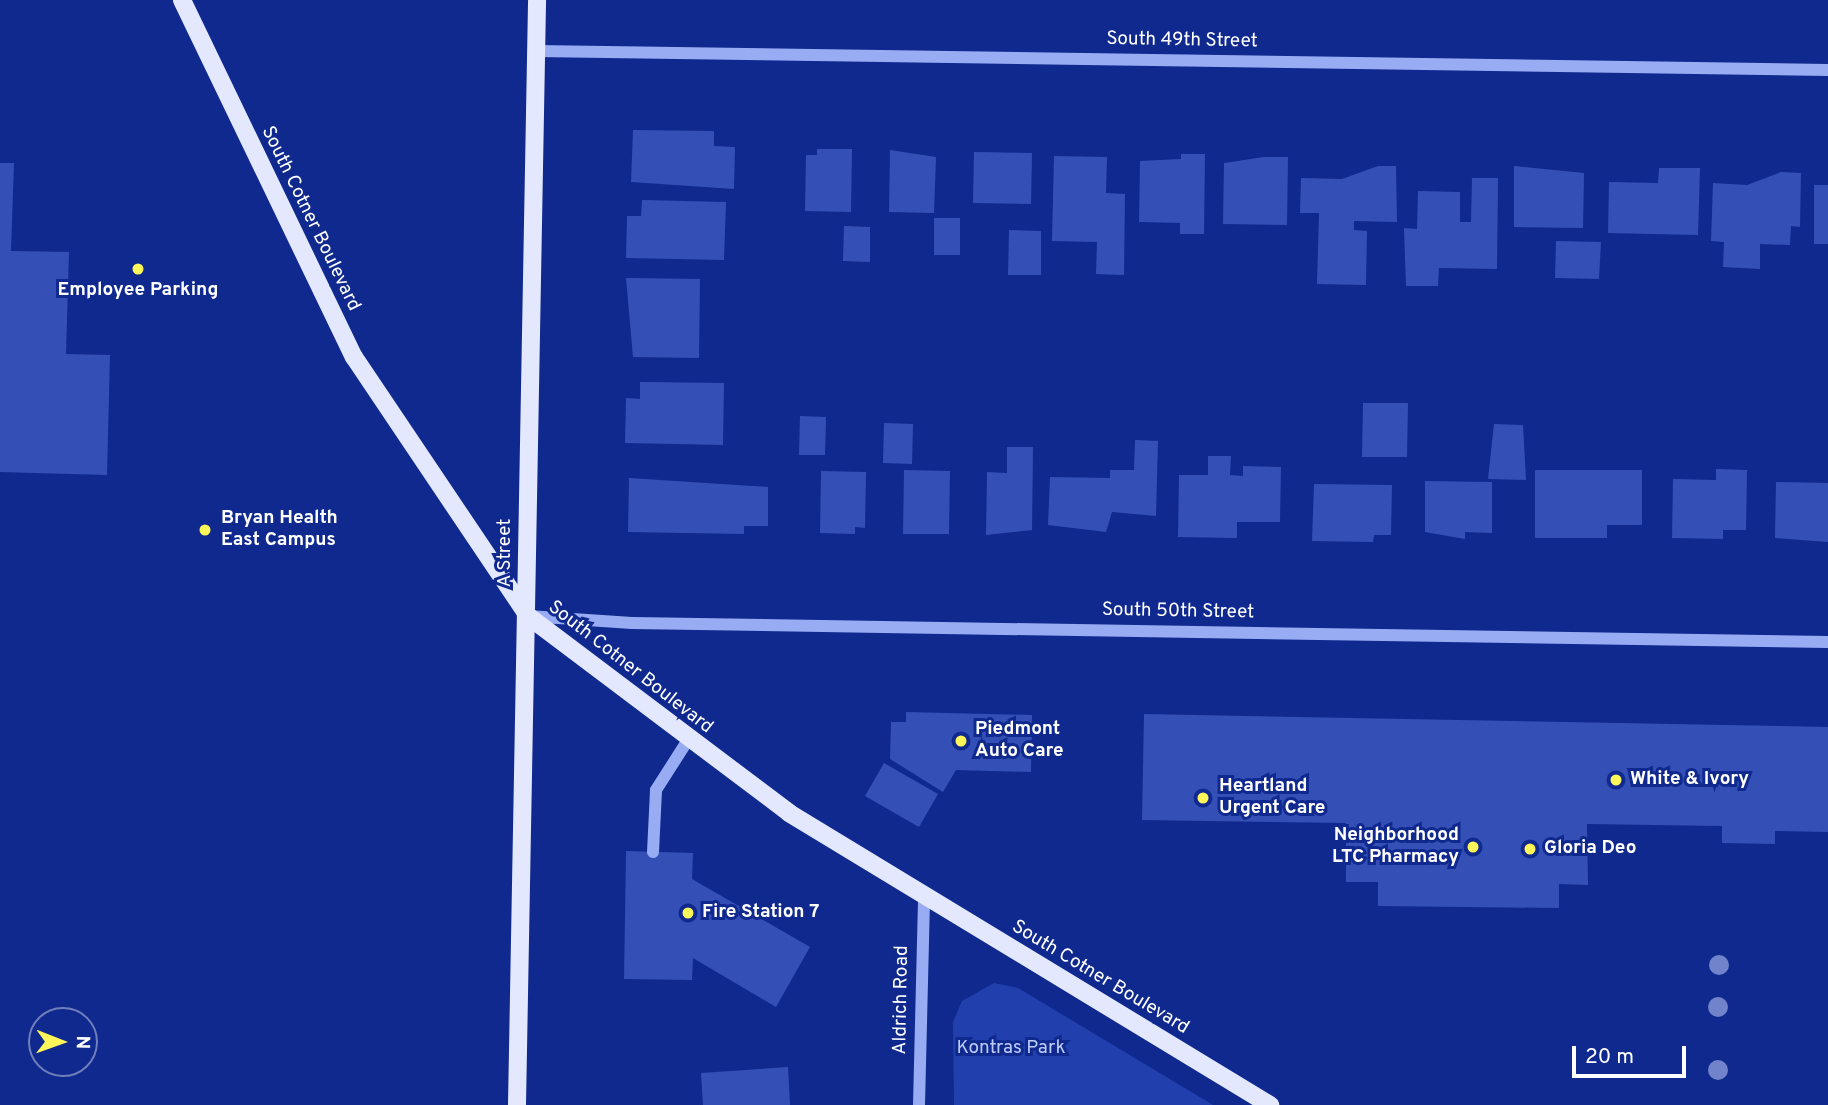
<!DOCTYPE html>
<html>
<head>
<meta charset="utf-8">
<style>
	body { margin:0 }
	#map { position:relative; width:1828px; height:1105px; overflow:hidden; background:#10298e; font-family:Overpass,sans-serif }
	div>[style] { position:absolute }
	.green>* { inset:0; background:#2140ad }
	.building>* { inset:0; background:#3450b6 }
	.minor>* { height:12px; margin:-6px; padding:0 6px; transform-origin:6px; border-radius:6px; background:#98acf3 }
	.major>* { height:18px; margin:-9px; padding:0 9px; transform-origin:9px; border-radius:9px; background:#e3e8ff }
	.trees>* { width:20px; height:20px; margin:-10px; border-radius:50%; background:#7083cb }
	.dots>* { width:19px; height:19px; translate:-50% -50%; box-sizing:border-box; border:4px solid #10298e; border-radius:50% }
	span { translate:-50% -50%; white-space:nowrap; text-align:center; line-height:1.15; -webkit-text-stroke:6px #10298e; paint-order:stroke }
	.street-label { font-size:19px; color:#fff }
	.poi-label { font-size:19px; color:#fff; font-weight:700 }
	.left { translate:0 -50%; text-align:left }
	.right { translate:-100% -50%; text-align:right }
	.park-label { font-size:19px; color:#bfcdfd }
	.north { position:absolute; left:28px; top:1007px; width:70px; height:70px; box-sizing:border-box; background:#10298e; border:2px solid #707fbb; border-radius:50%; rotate:91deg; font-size:19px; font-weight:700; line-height:28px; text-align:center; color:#fff }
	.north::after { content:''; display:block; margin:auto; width:24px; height:32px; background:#fff659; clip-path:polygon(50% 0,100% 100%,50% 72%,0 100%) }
	.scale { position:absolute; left:1572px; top:1046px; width:114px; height:32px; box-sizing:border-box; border:4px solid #fff; border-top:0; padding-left:9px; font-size:21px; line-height:24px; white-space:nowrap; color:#fff; -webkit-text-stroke:5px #10298e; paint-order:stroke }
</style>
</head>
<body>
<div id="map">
	<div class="green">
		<div style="clip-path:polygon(994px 983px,1018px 988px,1213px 1105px,954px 1105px,953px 1022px,962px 1001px)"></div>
	</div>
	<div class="building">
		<div style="clip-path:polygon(633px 130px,714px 131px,714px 146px,735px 147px,734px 189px,631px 182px)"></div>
		<div style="clip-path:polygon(817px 149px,852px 149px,851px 212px,805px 211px,806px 155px,817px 155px)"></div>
		<div style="clip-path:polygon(890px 150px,936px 157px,934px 213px,889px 212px)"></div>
		<div style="clip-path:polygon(974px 152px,1032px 153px,1031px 204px,973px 203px)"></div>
		<div style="clip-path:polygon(1181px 154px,1205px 154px,1204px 234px,1180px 234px,1180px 223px,1139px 222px,1140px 161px,1181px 159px)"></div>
		<div style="clip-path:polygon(1054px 156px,1107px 157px,1106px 193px,1125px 194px,1124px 275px,1096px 274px,1097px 242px,1052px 241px)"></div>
		<div style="clip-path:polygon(1264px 157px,1288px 157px,1287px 225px,1223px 224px,1224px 163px)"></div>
		<div style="clip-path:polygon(0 163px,14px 163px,11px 251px,69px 252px,66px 354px,110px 355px,107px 475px,0 472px)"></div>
		<div style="clip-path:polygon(1378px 166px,1396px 166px,1397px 222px,1354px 221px,1354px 230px,1367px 231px,1366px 285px,1317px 284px,1319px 213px,1300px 213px,1301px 178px,1342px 179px)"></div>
		<div style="clip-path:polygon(1514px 166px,1584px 173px,1583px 228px,1514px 227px)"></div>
		<div style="clip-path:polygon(1659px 168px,1700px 168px,1698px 235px,1608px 233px,1609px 182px,1658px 183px)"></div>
		<div style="clip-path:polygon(1781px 172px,1801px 173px,1800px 227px,1791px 226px,1790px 245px,1760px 244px,1760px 269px,1723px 267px,1724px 242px,1711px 241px,1713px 183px,1747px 185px)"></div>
		<div style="clip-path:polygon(1472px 178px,1498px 178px,1497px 269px,1439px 268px,1438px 286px,1406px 286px,1404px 228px,1417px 229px,1418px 191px,1460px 192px,1460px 222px,1471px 222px)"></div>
		<div style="clip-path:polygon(1814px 185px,1828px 185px,1828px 244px,1814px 244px)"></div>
		<div style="clip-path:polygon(642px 200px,726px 202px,724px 260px,626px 258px,627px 216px,641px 216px)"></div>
		<div style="clip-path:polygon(934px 218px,960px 218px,960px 255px,934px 255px)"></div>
		<div style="clip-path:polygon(844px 226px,870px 227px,870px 262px,843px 261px)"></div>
		<div style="clip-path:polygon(1009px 230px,1041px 231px,1041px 275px,1008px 275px)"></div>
		<div style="clip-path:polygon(1556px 241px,1601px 242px,1599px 279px,1555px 278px)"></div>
		<div style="clip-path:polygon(626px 278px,700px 279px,699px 358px,633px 357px)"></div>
		<div style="clip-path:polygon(640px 382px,724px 383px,723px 445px,625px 443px,626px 398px,640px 399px)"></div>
		<div style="clip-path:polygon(1363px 403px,1408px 403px,1407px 457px,1362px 457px)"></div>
		<div style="clip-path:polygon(800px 416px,826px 417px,825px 455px,799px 455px)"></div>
		<div style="clip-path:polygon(884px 423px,913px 424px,912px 464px,883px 463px)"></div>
		<div style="clip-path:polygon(1494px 424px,1523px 425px,1526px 480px,1488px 479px)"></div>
		<div style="clip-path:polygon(1135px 440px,1158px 441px,1156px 516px,1112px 512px,1106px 532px,1048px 525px,1050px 477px,1110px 478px,1110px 470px,1134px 470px)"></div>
		<div style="clip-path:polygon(1007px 447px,1033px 447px,1032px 530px,986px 535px,987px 472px,1007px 473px)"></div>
		<div style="clip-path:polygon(1208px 456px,1231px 456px,1230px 475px,1243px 476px,1243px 466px,1281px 467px,1280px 522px,1237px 522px,1237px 538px,1178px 537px,1179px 475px,1208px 475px)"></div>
		<div style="clip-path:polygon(1716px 469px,1747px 470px,1746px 530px,1723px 530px,1723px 539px,1672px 538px,1673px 479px,1716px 480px)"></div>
		<div style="clip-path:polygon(904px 470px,950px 471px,949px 534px,903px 534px)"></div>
		<div style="clip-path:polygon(1535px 470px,1642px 470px,1642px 525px,1607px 525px,1607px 538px,1535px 538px)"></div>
		<div style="clip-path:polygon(821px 471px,866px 472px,865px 528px,855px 527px,855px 534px,820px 533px)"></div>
		<div style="clip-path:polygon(629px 478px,768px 487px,768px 526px,744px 526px,744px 534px,628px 532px)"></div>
		<div style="clip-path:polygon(1425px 481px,1492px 482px,1492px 533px,1465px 532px,1465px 539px,1425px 532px)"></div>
		<div style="clip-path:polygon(1776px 482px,1828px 483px,1828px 542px,1775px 538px)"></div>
		<div style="clip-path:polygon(1314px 484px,1392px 485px,1391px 535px,1374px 535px,1373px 542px,1312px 541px)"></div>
		<div style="clip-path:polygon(906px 712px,1032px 715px,1031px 772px,956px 770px,943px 792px,890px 759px,891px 722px,906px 722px)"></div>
		<div style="clip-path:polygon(1144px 714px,1828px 727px,1828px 832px,1775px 831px,1775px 844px,1722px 843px,1722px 826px,1587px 824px,1588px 885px,1559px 884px,1559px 908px,1378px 906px,1378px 882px,1346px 882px,1346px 823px,1142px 820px)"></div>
		<div style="clip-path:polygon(884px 763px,938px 794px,919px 827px,865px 796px)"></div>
		<div style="clip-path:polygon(626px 851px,693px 853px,692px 879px,810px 947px,776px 1007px,693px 958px,692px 980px,624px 979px)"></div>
		<div style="clip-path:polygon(788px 1067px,790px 1105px,703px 1105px,701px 1073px)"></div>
	</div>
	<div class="minor">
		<div style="left:536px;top:51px;width:1292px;rotate:0.84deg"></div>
		<div style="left:528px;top:616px;width:104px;rotate:3.9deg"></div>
		<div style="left:632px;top:623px;width:1196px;rotate:0.91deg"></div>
		<div style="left:653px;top:852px;width:62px;rotate:-87.2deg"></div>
		<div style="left:656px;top:790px;width:59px;rotate:-57.4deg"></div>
		<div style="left:919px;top:1105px;width:209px;rotate:-88.6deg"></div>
	</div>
	<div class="major">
		<div style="left:182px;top:0;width:396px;rotate:64.3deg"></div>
		<div style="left:354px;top:357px;width:312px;rotate:56.1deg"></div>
		<div style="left:528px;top:616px;width:327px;rotate:37deg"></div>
		<div style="left:789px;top:813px;width:563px;rotate:31.26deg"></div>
		<div style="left:517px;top:1105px;width:1105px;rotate:-88.96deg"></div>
	</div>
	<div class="trees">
		<div style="left:1719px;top:965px"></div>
		<div style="left:1718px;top:1007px"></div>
		<div style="left:1718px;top:1070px"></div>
	</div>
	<div class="dots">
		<div style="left:138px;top:269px;background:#fff659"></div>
		<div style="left:205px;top:530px;background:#fff659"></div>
		<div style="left:961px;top:741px;background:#fff659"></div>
		<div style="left:1616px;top:780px;background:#fff659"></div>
		<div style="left:1203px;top:798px;background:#fff659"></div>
		<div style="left:1473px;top:847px;background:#fff659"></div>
		<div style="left:1530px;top:849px;background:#fff659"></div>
		<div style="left:688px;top:913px;background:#fff659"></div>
	</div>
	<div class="street-label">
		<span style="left:1182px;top:41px;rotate:1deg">South 49th Street</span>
		<span style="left:310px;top:219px;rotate:64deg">South Cotner Boulevard</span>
		<span style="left:506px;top:553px;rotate:-90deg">A Street</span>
		<span style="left:1178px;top:612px;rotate:1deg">South 50th Street</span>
		<span style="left:630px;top:668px;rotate:38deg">South Cotner Boulevard</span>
		<span style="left:1100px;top:978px;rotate:31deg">South Cotner Boulevard</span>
		<span style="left:902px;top:1000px;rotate:-89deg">Aldrich Road</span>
	</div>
	<div class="poi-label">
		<span style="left:138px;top:291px">Employee Parking</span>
		<span class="left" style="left:221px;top:530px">Bryan Health<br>East Campus</span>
		<span class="left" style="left:975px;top:741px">Piedmont<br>Auto Care</span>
		<span class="left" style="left:1630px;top:780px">White &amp; Ivory</span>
		<span class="left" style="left:1219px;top:798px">Heartland<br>Urgent Care</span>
		<span class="right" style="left:1459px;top:847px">Neighborhood<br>LTC Pharmacy</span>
		<span class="left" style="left:1544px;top:849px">Gloria Deo</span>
		<span class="left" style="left:702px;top:913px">Fire Station 7</span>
	</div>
	<div class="park-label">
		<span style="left:1011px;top:1049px">Kontras Park</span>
	</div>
	<div class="north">N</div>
	<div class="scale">20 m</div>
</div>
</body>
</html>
